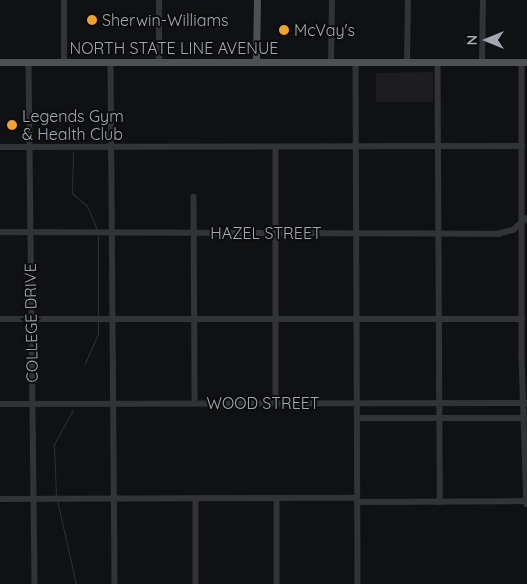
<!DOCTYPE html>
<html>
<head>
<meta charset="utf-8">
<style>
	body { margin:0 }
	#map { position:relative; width:527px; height:584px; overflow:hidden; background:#101112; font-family:Quicksand,sans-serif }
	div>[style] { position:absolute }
	.built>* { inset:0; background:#1d1d1f }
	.stream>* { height:1px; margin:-0.5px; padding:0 0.5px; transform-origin:0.5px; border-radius:0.5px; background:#293237 }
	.minor>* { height:5.5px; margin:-2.75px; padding:0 2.75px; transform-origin:2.75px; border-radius:2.75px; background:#323337 }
	.major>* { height:7px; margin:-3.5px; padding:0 3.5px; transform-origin:3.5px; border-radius:3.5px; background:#4e5056 }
	.dots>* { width:14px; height:14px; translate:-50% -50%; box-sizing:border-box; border:2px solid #0c0c0d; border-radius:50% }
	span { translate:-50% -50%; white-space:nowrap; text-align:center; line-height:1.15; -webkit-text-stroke:4px #0c0c0d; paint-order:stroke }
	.poi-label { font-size:16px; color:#a2a8b3 }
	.left { translate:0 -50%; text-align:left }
	.street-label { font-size:16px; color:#a2a8b3 }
	.north { position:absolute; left:462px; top:15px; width:50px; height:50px; -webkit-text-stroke:4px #0c0c0d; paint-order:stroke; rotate:270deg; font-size:14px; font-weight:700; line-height:20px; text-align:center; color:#a2a8b3 }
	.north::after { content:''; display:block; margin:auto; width:18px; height:22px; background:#a2a8b3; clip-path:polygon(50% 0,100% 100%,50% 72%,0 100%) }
</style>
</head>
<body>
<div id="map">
	<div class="built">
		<div style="clip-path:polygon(433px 72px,433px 102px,376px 102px,376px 73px)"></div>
	</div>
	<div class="stream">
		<div style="left:73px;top:152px;width:41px;rotate:91.4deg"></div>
		<div style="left:72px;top:193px;width:20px;rotate:41deg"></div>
		<div style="left:87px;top:206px;width:25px;rotate:67deg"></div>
		<div style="left:98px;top:236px;width:81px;rotate:90deg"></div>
		<div style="left:85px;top:363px;width:32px;rotate:-66deg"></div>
		<div style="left:98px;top:334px;width:13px;rotate:-90deg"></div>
		<div style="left:56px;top:496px;width:52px;rotate:-92.2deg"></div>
		<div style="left:54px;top:444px;width:39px;rotate:-61deg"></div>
		<div style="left:57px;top:500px;width:86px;rotate:77.3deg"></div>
	</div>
	<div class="minor">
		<div style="left:29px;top:62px;width:522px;rotate:89.34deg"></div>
		<div style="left:64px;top:62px;width:62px;rotate:-90deg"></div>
		<div style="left:111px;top:62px;width:522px;rotate:89.56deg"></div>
		<div style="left:159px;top:62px;width:62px;rotate:-90deg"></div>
		<div style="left:331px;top:62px;width:62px;rotate:-89.1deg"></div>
		<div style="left:356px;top:62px;width:522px;rotate:89.78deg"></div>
		<div style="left:407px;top:62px;width:62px;rotate:-89.1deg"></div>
		<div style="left:438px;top:62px;width:440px;rotate:89.7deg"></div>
		<div style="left:482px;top:62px;width:62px;rotate:-89.1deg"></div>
		<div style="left:522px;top:62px;width:295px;rotate:90deg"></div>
		<div style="left:522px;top:357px;width:147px;rotate:88.1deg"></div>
		<div style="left:0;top:147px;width:522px;rotate:-0.11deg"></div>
		<div style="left:276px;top:149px;width:254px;rotate:90deg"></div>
		<div style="left:194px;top:197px;width:206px;rotate:89.7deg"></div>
		<div style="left:0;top:232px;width:498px;rotate:0.2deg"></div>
		<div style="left:498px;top:234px;width:16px;rotate:-15deg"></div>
		<div style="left:513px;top:230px;width:18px;rotate:-41deg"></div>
		<div style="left:0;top:319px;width:522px"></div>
		<div style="left:0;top:404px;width:527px;rotate:-0.11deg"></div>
		<div style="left:357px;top:418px;width:170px"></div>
		<div style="left:0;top:499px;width:357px;rotate:-0.2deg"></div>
		<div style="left:196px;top:499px;width:85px;rotate:90deg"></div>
		<div style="left:277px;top:499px;width:85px;rotate:90deg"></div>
		<div style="left:357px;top:502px;width:170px;rotate:-0.3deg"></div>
	</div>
	<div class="major">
		<div style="left:0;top:62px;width:527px"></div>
		<div style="left:256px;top:62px;width:62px;rotate:-89.1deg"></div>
	</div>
	<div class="dots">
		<div style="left:92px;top:20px;background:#f2a329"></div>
		<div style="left:284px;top:30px;background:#f2a329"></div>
		<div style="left:12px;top:125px;background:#f2a329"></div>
	</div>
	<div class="poi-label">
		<span class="left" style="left:102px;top:20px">Sherwin-Williams</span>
		<span class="left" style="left:294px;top:30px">McVay's</span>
		<span class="left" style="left:22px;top:125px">Legends Gym<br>&amp; Health Club</span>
	</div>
	<div class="street-label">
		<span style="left:174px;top:48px">NORTH STATE LINE AVENUE</span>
		<span style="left:266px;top:233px">HAZEL STREET</span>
		<span style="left:31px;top:323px;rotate:-91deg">COLLEGE DRIVE</span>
		<span style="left:263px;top:403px">WOOD STREET</span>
	</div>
	<div class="north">N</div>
</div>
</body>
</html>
